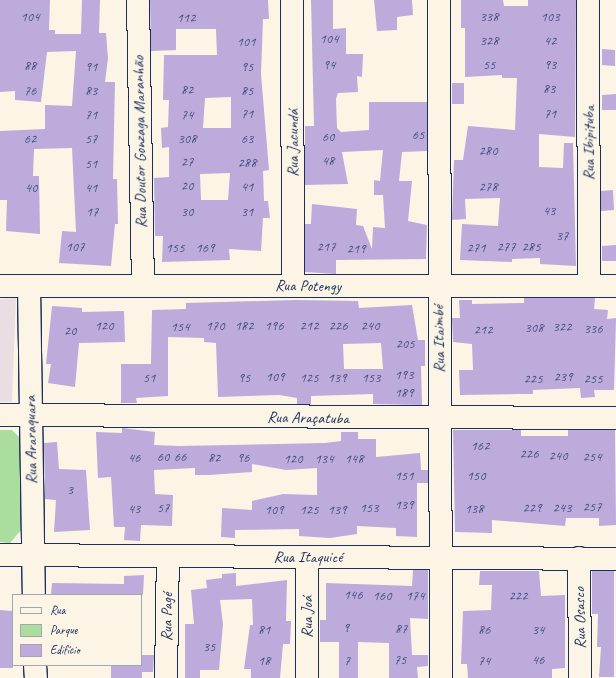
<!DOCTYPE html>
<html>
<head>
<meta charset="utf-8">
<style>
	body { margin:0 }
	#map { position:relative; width:616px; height:678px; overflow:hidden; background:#fcf5e5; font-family:Caveat,sans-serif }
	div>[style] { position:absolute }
	.built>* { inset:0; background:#e9dfe2 }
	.green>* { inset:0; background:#abdd9f }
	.building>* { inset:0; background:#bcabdb }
	.roads { filter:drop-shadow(1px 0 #1b2f5e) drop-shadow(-1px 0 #1b2f5e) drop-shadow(0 1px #1b2f5e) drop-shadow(0 -1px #1b2f5e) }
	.minor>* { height:22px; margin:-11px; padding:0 11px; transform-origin:11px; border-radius:11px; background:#fcf5e5 }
	.major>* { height:22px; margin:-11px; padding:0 11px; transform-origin:11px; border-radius:11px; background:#fcf5e5 }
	span { translate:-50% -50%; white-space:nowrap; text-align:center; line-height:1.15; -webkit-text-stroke:3px #fcf5e5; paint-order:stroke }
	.number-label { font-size:14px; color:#434e7d }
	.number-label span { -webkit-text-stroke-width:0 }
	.street-label { font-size:16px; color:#1b2f5e }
	.legend { position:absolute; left:12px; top:594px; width:130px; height:72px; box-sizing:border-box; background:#fcf5e5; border:1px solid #a2a6af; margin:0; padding:5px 7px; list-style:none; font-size:12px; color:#1b2f5e }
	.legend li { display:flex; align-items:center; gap:8px; height:20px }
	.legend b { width:20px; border:1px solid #a2a6af }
</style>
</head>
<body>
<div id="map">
	<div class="built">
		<div style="clip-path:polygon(16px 298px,12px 402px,0 402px,0 299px)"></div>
	</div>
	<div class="green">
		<div style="clip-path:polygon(0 430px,12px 430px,22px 440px,21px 530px,10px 543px,0 542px)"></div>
	</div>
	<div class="building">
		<div style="clip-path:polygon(0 0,50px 0,49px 30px,55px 30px,55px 34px,81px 34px,82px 0,100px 0,99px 33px,106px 33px,108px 58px,105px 82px,115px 82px,113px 179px,117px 179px,118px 224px,115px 224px,111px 266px,59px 263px,62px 231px,76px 232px,72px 148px,34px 149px,33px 176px,39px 176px,40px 234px,6px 231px,7px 200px,0 200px,0 131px,45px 129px,45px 105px,72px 106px,76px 51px,47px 52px,41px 102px,15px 100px,15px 91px,0 92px)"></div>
		<div style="clip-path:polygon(evenodd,150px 0,268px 0,269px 19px,263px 19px,261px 74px,269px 170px,263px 171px,264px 201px,268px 201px,270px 218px,263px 218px,261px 251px,229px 249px,230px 260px,162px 262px,163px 236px,155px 236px,154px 178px,169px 177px,169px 147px,162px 148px,161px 128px,168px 127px,169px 100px,163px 100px,164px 55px,217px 55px,216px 29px,176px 29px,176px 50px,151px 51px,150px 0,231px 97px,231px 128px,203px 128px,205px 98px,231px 97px,150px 0,230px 173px,228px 200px,201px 200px,200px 174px,230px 173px)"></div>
		<div style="clip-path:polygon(311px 0,333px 0,333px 29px,346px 28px,346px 54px,363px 54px,362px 77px,357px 76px,358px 92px,338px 93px,336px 99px,337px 128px,341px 132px,369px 130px,369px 102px,427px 102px,427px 151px,402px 152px,399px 181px,412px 181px,408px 221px,427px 225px,426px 259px,336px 260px,336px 274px,305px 272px,305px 224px,311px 224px,312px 204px,357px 209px,356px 225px,363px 226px,372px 249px,373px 227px,385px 228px,383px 195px,374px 195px,374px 180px,380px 181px,383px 150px,342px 152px,348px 184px,305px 185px,305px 126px,314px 126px)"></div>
		<div style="clip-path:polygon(374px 0,412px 0,413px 15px,397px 17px,397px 30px,377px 31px)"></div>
		<div style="clip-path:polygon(461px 0,503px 0,504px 6px,528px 6px,528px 0,576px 0,575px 137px,539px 134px,539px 167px,563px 168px,564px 143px,573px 143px,576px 266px,540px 264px,540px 258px,512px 259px,512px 262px,460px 260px,462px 224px,498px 226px,500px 198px,465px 199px,466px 219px,452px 220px,454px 160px,463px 160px,468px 126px,515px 130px,517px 78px,502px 78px,502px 75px,465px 77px,465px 28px,461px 28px)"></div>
		<div style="clip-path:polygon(602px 49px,615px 50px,615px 66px,602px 65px)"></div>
		<div style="clip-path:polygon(452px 83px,464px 83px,464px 104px,452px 104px)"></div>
		<div style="clip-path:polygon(616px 94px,616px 110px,602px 110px,602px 95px)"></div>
		<div style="clip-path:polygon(613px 190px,614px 210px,601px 211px,601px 191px)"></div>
		<div style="clip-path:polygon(616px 245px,616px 261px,602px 261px,602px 246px)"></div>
		<div style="clip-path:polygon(524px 298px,595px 298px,594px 309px,608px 310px,607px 319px,616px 318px,614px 390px,594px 390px,595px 397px,581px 398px,580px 388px,533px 390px,533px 394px,518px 394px,460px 395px,459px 370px,473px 370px,472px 344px,453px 342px,452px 318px,460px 318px,459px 300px,472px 300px,472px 304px,524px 303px)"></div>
		<div style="clip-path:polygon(evenodd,295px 300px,358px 301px,359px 308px,412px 305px,418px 340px,425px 340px,425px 366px,421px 366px,422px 405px,373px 404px,373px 394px,311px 396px,311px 404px,297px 404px,297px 398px,279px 395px,218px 397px,216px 343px,204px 342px,204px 338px,168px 337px,168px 396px,136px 398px,137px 403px,121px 403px,121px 364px,151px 364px,152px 310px,186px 309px,186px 303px,295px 300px,381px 343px,383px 369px,344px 369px,343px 344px,381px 343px)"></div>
		<div style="clip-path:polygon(52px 306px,82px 308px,82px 312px,124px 311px,125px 342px,79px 343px,75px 387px,48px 383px,51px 364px,46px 364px)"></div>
		<div style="clip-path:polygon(122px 428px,155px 432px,154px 445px,179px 446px,325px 443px,341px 441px,341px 432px,358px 432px,358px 439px,376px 439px,376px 457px,420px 453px,421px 470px,428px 470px,428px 483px,417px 483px,417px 537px,396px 536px,396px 528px,357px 526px,357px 534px,330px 538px,299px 536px,299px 529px,235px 530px,235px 538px,221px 537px,222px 508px,252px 510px,252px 501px,283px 494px,317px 495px,317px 468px,286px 470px,252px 464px,252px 472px,209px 475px,195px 475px,195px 468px,154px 470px,155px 494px,173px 495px,172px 526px,141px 525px,140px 541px,124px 540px,125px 527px,114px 527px,111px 477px,98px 478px,96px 432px,122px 433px)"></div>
		<div style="clip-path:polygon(453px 430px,521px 430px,521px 436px,568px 436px,568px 430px,615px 430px,616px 525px,599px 526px,599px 518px,566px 518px,565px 526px,492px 520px,492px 533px,455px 532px)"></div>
		<div style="clip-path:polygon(57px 442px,59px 469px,86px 470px,90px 530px,54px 532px,56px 500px,45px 499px,44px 443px)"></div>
		<div style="clip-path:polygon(413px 570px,428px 570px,428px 619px,410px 618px,412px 655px,428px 655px,428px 666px,417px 667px,418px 678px,389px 678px,389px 643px,358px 642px,358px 678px,339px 678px,339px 642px,320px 642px,320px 620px,326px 620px,326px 583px,412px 586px)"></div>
		<div style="clip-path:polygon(480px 571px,539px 571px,541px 596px,565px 595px,565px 668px,552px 669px,552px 678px,468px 678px,467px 664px,461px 664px,463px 611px,491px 610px,492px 585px,479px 585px)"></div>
		<div style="clip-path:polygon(592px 571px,614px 571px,614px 677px,599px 677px,601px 647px,597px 647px,598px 614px,592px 614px)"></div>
		<div style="clip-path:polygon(236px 573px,236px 586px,287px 580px,286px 621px,291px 621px,290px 644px,283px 644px,280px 678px,251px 678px,251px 669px,244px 669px,250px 625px,253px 625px,252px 599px,220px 600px,223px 624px,219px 670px,200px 670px,200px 678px,185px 678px,185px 624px,194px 624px,191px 590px,207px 588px,206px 580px,222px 578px,222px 574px)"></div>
		<div style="clip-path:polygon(144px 575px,143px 595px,51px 595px,52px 583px,124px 584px,124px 576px)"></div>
		<div style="clip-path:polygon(0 610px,13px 611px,13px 668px,0 668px)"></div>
		<div style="clip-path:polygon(141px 655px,154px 655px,153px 672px,142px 672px,142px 678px,111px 678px,111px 665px,141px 665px)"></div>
	</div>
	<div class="roads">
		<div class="minor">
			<div style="left:138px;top:0;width:285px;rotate:89deg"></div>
			<div style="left:292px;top:0;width:286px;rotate:89.8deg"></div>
			<div style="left:439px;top:0;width:678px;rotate:89.83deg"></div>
			<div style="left:588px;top:0;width:286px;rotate:89.8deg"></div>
			<div style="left:29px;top:286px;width:309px;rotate:89.1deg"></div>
			<div style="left:0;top:415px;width:616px;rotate:0.28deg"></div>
			<div style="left:0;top:555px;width:616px;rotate:0.37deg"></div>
			<div style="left:307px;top:557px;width:121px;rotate:90deg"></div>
			<div style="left:579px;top:558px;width:120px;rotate:89.5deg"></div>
			<div style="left:35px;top:665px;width:13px;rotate:86deg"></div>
			<div style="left:166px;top:678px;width:121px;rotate:-89.1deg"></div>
		</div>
		<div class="major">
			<div style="left:0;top:286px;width:616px"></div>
		</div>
	</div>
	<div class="number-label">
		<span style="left:30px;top:17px">104</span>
		<span style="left:489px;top:17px">338</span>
		<span style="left:550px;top:17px">103</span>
		<span style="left:186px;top:18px">112</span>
		<span style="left:329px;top:39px">104</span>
		<span style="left:489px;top:41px">328</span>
		<span style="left:550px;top:41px">42</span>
		<span style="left:246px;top:42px">101</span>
		<span style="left:329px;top:65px">94</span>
		<span style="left:489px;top:65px">55</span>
		<span style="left:550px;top:65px">93</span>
		<span style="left:30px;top:66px">88</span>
		<span style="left:91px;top:67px">91</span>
		<span style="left:247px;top:67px">95</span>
		<span style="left:549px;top:89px">83</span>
		<span style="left:187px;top:90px">82</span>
		<span style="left:30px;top:91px">76</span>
		<span style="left:91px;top:91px">83</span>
		<span style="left:247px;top:91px">85</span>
		<span style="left:247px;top:114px">71</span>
		<span style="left:550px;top:114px">71</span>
		<span style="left:91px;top:115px">71</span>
		<span style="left:187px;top:115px">74</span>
		<span style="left:418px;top:135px">65</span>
		<span style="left:328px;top:137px">60</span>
		<span style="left:30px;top:139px">62</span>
		<span style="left:91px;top:139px">57</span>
		<span style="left:187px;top:139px">308</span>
		<span style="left:247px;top:139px">63</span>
		<span style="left:488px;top:151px">280</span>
		<span style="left:328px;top:161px">48</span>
		<span style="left:187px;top:162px">27</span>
		<span style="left:247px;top:163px">288</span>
		<span style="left:91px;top:164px">51</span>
		<span style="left:187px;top:186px">20</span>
		<span style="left:247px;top:187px">41</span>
		<span style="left:488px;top:187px">278</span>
		<span style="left:31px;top:188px">40</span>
		<span style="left:91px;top:188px">41</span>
		<span style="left:549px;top:211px">43</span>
		<span style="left:92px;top:212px">17</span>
		<span style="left:187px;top:212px">30</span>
		<span style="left:247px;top:212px">31</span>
		<span style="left:562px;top:236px">37</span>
		<span style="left:75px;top:247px">107</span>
		<span style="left:326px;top:247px">217</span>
		<span style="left:506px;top:247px">277</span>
		<span style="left:531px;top:247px">285</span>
		<span style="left:175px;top:248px">155</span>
		<span style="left:205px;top:248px">169</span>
		<span style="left:476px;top:248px">271</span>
		<span style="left:356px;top:249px">219</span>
		<span style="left:104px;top:326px">120</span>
		<span style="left:215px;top:326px">170</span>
		<span style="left:244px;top:326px">182</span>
		<span style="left:274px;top:326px">196</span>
		<span style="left:309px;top:326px">212</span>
		<span style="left:338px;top:326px">226</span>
		<span style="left:370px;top:326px">240</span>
		<span style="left:180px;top:327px">154</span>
		<span style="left:562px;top:327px">322</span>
		<span style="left:534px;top:328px">308</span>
		<span style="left:593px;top:329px">336</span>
		<span style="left:483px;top:330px">212</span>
		<span style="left:70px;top:331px">20</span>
		<span style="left:405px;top:344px">205</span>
		<span style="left:404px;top:375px">193</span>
		<span style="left:275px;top:377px">109</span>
		<span style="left:563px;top:377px">239</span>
		<span style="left:149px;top:378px">51</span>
		<span style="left:244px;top:378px">95</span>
		<span style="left:309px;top:378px">125</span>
		<span style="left:337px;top:378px">139</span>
		<span style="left:371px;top:378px">153</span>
		<span style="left:533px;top:379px">225</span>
		<span style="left:593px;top:379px">255</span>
		<span style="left:404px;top:393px">189</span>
		<span style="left:480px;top:446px">162</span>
		<span style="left:529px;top:454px">226</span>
		<span style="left:558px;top:456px">240</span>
		<span style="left:163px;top:457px">60</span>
		<span style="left:180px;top:457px">66</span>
		<span style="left:592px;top:457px">254</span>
		<span style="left:134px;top:458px">46</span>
		<span style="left:214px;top:458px">82</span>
		<span style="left:243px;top:458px">96</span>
		<span style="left:293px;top:459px">120</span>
		<span style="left:324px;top:459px">134</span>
		<span style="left:354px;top:459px">148</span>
		<span style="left:404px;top:476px">151</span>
		<span style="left:476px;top:476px">150</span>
		<span style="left:70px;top:490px">3</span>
		<span style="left:404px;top:505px">139</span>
		<span style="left:592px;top:507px">257</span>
		<span style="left:163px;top:508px">57</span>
		<span style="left:369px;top:508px">153</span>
		<span style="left:532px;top:508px">229</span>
		<span style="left:562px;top:508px">243</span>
		<span style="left:134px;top:509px">43</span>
		<span style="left:474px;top:509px">138</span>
		<span style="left:274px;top:510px">109</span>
		<span style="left:309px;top:510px">125</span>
		<span style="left:337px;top:510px">139</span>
		<span style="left:353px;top:595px">146</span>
		<span style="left:382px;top:596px">160</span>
		<span style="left:415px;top:596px">174</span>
		<span style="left:518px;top:596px">222</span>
		<span style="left:346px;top:628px">9</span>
		<span style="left:401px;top:629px">87</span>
		<span style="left:264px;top:630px">81</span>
		<span style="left:484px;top:630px">86</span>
		<span style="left:538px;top:630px">34</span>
		<span style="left:209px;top:647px">35</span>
		<span style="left:400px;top:660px">75</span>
		<span style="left:538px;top:660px">46</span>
		<span style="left:264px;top:661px">18</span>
		<span style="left:347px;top:661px">7</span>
		<span style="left:484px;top:661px">74</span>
	</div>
	<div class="street-label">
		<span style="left:140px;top:142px;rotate:-91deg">Rua Doutor Gonzaga Maranhão</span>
		<span style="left:293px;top:143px;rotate:-90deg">Rua Jacundá</span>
		<span style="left:589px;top:143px;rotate:-90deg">Rua Ibipituba</span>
		<span style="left:308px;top:286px;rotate:1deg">Rua Potengy</span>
		<span style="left:439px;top:339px;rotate:-91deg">Rua Itaimbé</span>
		<span style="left:308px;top:418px;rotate:1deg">Rua Araçatuba</span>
		<span style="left:31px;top:440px;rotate:-91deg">Rua Araraquara</span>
		<span style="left:308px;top:557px">Rua Itaquicé</span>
		<span style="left:167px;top:617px;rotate:-89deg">Rua Pagé</span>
		<span style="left:307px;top:617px;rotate:-90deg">Rua Joá</span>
		<span style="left:580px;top:618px;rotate:-91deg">Rua Osasco</span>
	</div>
	<ul class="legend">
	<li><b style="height:5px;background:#fcf5e5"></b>Rua</li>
	<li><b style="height:11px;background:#abdd9f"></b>Parque</li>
	<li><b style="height:11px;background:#bcabdb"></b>Edifício</li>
	</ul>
</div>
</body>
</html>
